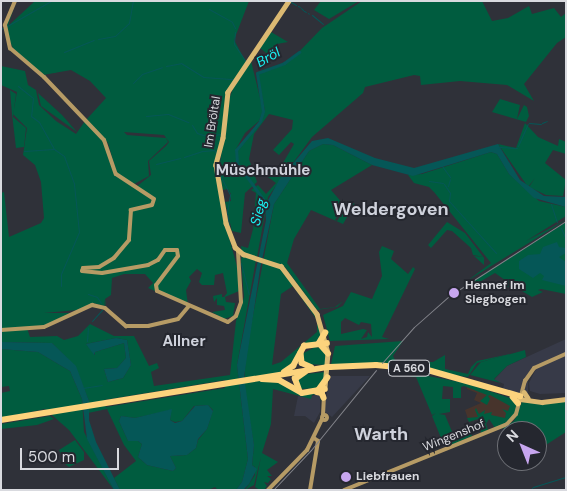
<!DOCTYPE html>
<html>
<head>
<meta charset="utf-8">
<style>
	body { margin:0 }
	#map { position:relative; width:567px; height:491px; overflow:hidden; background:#2f3139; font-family:"DM Sans",sans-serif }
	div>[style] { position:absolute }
	.built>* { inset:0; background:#373a48 }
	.education>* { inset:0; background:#47342c }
	.green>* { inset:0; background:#005c3f }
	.water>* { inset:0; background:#055757 }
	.stream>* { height:1px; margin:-0.5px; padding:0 0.5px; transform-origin:0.5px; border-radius:0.5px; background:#055757 }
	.river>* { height:3px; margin:-1.5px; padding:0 1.5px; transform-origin:1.5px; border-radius:1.5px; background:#055757 }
	.secondary>* { height:4px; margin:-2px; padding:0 2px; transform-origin:2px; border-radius:2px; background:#b69b65 }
	.secondary>.ring { margin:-2px; padding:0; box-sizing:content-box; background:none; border:4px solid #b69b65; border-radius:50% }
	.primary>* { height:4.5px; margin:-2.25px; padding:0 2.25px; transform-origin:2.25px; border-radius:2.25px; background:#dbb972 }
	.highway>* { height:5.5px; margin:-2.75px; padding:0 2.75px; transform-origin:2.75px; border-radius:2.75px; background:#fcd37d }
	.rail>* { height:1px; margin:-0.5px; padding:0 0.5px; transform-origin:0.5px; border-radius:0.5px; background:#82838a }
	.highway-bridge>* { height:5.5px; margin:-2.75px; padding:0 2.75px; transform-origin:2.75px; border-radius:2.75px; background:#fcd37d }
	.dots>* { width:14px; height:14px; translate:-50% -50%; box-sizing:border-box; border:2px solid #25272f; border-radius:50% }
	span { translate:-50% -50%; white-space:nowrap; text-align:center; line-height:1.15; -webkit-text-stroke:4px #25272f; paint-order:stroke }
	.shield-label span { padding:1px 4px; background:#25272f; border:1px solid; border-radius:4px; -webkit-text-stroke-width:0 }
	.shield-label { font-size:11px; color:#d9dadf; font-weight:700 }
	.street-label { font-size:12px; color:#d9dadf }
	.poi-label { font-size:12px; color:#d9dadf; font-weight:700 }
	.left { translate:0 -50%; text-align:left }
	.water-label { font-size:14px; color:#1aeff1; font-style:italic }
	.quarter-label { font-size:15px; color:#cfd2dc; font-weight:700 }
	.district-label { font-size:18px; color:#cfd2dc; font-weight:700 }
	.frame { position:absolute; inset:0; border:2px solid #d9dadf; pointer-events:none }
	.north { position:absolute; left:497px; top:421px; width:50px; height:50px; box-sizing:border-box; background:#25272f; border:1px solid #6d6f75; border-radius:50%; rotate:316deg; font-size:14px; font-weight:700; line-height:20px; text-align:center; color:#d9dadf }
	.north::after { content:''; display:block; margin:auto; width:18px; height:22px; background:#c7a6ef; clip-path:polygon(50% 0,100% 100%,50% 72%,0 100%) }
	.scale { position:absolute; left:20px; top:448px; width:99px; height:22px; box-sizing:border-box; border:2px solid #d9dadf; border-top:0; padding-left:6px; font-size:15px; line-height:18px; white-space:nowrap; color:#d9dadf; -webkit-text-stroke:4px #25272f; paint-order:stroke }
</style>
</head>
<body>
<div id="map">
	<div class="built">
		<div style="clip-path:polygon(566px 339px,566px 393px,540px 394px,530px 391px,529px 383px,536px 369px,528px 377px,528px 397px,503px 389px,504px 384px,494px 380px,507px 366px)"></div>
		<div style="clip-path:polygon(330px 376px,370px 376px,332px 417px,324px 411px)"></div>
		<div style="clip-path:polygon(320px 393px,320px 412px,314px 423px,305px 416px,294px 416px,298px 396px,310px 397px)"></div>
	</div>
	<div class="education">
		<div style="clip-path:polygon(467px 387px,513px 402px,510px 418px,480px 418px,469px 422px,465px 410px,481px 403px,474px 400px,477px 393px,467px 389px)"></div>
	</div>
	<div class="green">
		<div style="clip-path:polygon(evenodd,16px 1px,8px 26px,35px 1px,249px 1px,234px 40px,246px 62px,227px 93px,222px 138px,215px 162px,225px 223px,238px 270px,239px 291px,225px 297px,226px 302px,235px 303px,233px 316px,224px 319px,212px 312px,225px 310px,224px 306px,217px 305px,217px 298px,214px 302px,213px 296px,222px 294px,222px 297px,224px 297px,227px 293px,223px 273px,215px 275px,214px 285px,202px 285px,199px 282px,202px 273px,197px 269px,189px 277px,191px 281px,186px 290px,188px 305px,148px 288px,153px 283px,145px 274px,124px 274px,112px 278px,111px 295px,105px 299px,106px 306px,104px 300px,105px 306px,93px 303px,77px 310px,44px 313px,73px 313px,46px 327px,27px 328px,30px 337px,57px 336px,64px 340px,78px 336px,90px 324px,114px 336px,134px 336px,149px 366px,157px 363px,159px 368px,151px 372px,154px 386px,230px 375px,236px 321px,244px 297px,241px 260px,242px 256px,256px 260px,237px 365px,248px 459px,242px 482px,236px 490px,218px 490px,215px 487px,208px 490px,120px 490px,114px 478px,136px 461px,124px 445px,107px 409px,88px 413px,89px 401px,75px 366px,52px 343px,1px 342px,1px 193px,4px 192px,9px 237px,41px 223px,44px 218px,41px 182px,35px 165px,23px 155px,27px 128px,13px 114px,17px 92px,1px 85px,1px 66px,25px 71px,28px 85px,36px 90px,39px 105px,56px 121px,76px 134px,85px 121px,107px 144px,115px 175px,136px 187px,151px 175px,149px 161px,166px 146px,169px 142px,164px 135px,124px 132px,127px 135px,166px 138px,168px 142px,148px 161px,149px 176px,134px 184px,117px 174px,108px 143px,86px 120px,106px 98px,90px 81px,71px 70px,43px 75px,15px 52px,6px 34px,7px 20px,16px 1px,116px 338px,127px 340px,131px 365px,123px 378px,108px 382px,104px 369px,117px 368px,126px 358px,124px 343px,95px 352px,95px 355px,86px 344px,116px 338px,16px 1px,225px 380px,225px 388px,106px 407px,104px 400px,225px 380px,16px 1px,208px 405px,213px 410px,207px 429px,198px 440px,196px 448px,187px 455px,170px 456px,176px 468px,173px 471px,147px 465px,138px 457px,142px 444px,138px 441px,128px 441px,119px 421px,121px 416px,135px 418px,171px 410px,170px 420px,175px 422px,182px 421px,194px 406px,208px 405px)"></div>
		<div style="clip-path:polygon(321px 1px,359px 1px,329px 19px,314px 10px)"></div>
		<div style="clip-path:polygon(362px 1px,482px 1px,492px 21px,508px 18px,529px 6px,532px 14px,554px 8px,561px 17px,566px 13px,566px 37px,557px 43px,524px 84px,534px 101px,507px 85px,460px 81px,421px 85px,420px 76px,414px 75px,365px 87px,363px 93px,312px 137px,268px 197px,257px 257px,242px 252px,241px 246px,248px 248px,253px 229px,256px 193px,251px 190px,258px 185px,266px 194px,276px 183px,268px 177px,276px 175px,294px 144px,291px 142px,279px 155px,273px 150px,292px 129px,293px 120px,269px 114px,254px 134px,249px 159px,257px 182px,245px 193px,241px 233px,232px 231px,225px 202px,231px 201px,231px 194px,228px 189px,223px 190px,219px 171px,228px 102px,234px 86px,251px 61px,263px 110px,259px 121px,245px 133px,236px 149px,238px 166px,238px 150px,261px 121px,265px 111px,258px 74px,273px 69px,293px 58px,322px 28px)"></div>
		<div style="clip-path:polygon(271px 32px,288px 42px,277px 44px,277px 52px,271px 57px,260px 48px)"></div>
		<div style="clip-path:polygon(10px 90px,16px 94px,13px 117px,26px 128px,24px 147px,16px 148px,12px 114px)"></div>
		<div style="clip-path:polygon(38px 93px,62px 115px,77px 132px,41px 106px)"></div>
		<div style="clip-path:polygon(500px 99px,520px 105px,517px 119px,524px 105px,527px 107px,529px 116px,526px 122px,492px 112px)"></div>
		<div style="clip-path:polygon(525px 123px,538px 137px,558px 146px,559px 139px,566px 142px,566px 154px,553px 150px,545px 163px,566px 180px,563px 196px,546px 195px,529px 187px,535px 178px,528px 187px,498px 144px,516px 148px)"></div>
		<div style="clip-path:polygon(evenodd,323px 144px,333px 145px,372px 165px,331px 190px,344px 205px,335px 220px,337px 221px,350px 202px,355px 204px,343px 224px,311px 210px,294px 239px,287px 263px,320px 309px,335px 307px,343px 301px,337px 307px,317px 310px,285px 267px,271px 261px,279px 267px,316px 314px,323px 337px,321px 341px,306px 344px,287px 369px,257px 381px,276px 380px,291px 389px,320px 392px,322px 395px,321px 402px,320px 393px,312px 395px,311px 399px,273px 389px,271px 424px,262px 453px,278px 462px,267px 470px,272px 476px,267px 476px,271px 479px,268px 483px,264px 482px,267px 486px,264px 490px,258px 489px,255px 487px,261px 457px,254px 485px,245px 490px,255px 475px,255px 467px,252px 465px,254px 445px,244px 387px,246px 352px,274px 204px,309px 151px,323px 144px,293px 286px,317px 320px,317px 332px,281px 362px,272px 365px,281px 294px,293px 286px)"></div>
		<div style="clip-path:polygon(491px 152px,497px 154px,509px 174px,539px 201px,566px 207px,566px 216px,526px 241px,566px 220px,467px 281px,491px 263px,434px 192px,429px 187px,414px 183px,408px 175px,422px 174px)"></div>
		<div style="clip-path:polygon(447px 222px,465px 233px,484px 258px,484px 265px,474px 256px,484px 257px,473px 255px,471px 248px,452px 231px,447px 230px,431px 248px,428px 245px)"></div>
		<div style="clip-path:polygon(566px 222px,566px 294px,541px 289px,538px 290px,543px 292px,532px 297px,512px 285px,501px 290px,498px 285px,505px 280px,495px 273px,471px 287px,469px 284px)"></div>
		<div style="clip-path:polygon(evenodd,382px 246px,394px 251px,391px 259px,408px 274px,413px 267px,415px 269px,382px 337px,389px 339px,330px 341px,323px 315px,343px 306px,351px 292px,372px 299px,382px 276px,379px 252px,382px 246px,345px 318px,359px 325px,361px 322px,371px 324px,372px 337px,368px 332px,367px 337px,361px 339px,367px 330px,363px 329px,341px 334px,341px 322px,345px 318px)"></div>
		<div style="clip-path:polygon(403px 341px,393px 356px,396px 362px,433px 362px,445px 355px,445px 369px,468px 374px,471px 367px,477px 361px,515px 353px,477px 363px,468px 377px,379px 364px,331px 364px,335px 346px)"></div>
		<div style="clip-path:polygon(315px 347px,325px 349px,327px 365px,305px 364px,302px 354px)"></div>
		<div style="clip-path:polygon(1px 349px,38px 352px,70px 371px,82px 399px,84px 432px,114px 490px,69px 430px,45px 409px,1px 418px,1px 393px,10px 391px,9px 386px,1px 387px)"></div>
		<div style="clip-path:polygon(525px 350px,526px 357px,507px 366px,494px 379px,501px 383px,470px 375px,481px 362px)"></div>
		<div style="clip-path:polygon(325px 372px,322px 388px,299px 389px,296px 381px,307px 374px)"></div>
		<div style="clip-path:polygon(412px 373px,465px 383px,513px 399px,517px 402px,516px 411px,509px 421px,495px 428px,489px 419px,486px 424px,488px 430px,481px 433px,478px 419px,469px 422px,467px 418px,478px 417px,475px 410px,476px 408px,479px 414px,485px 410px,484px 414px,492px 412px,491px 415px,505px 418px,506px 413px,502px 409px,508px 411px,510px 406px,490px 395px,488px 396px,490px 399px,487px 405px,480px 401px,487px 395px,464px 386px,461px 387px,461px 398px,453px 398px,453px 387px,443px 386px,442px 399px,450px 399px,450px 412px,439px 414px,445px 415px,453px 434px,468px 427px,472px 436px,450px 446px,449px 442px,440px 446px,433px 442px,441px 438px,432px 416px,436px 413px,432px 415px,416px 377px,411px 377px)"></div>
		<div style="clip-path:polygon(566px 400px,566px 432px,538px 450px,537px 431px,531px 431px,528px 425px,515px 423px,528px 431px,515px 426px,510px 431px,502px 428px,514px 421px,522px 402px,549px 404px)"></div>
		<div style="clip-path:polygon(50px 416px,54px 419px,37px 425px,1px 429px,1px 424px)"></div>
		<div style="clip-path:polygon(75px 440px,84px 452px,84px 460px,69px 467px,60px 460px,63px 458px,59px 450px)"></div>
	</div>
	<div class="water">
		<div style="clip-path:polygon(328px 138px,375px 158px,414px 168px,498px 144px,520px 180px,544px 196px,566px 197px,566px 207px,534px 198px,509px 174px,497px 154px,491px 152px,413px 176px,372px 165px,333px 145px,323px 144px,309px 151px,274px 204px,260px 269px,244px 377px,254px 445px,252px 465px,257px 469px,249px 484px,243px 490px,236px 490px,242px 482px,248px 459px,237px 365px,266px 220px,265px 206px,279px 180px,312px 141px)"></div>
		<div style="clip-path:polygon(557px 242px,559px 247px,566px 248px,566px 253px,559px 257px,566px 262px,566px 286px,542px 280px,544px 276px,540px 273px,533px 278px,519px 269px,519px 261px,528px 255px,540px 254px,543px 247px)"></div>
		<div style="clip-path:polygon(116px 338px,127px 340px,131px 365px,123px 378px,108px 382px,104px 369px,117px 368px,126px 358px,124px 343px,95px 352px,94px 355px,86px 344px)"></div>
		<div style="clip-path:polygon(1px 342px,52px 343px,76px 366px,89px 401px,89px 420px,96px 442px,120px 490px,114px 490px,87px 439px,82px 399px,70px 371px,38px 352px,1px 349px)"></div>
		<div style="clip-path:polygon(208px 405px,213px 411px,207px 429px,198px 439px,196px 448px,187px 455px,170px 456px,176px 468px,173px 471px,147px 465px,138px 457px,142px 444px,138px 441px,128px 441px,119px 421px,121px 416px,135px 418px,172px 409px,170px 420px,175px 423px,182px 421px,195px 406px)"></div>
	</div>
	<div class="stream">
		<div style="left:291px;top:2px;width:6px;rotate:31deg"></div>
		<div style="left:298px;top:6px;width:2px;rotate:27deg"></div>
		<div style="left:301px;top:8px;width:3px;rotate:45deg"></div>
		<div style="left:209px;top:9px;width:26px;rotate:29deg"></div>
		<div style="left:232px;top:22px;width:7px;rotate:63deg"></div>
		<div style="left:304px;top:11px;width:2px;rotate:27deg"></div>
		<div style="left:308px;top:13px;width:1px;rotate:45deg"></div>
		<div style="left:312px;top:15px;width:14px;rotate:39deg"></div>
		<div style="left:7px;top:26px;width:51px;rotate:-29.6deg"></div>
		<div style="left:1px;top:29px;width:2px;rotate:-27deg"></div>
		<div style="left:235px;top:32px;width:12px;rotate:95deg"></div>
		<div style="left:234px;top:44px;width:22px;rotate:56deg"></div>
		<div style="left:98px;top:39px;width:17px;rotate:-10deg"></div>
		<div style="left:115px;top:36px;width:19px;rotate:-43deg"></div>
		<div style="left:129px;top:23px;width:22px;rotate:-80deg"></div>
		<div style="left:64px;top:52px;width:32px;rotate:-22deg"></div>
		<div style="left:166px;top:66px;width:15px;rotate:-11deg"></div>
		<div style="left:181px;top:63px;width:26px;rotate:32deg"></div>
		<div style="left:203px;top:77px;width:31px;rotate:4deg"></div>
		<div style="left:133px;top:83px;width:13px;rotate:-45deg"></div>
		<div style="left:142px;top:74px;width:21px;rotate:-19deg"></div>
		<div style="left:18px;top:86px;width:19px;rotate:39deg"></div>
		<div style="left:33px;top:98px;width:18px;rotate:96deg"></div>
		<div style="left:31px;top:116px;width:10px;rotate:37deg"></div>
		<div style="left:39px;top:122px;width:31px;rotate:61deg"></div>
		<div style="left:54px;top:149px;width:12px;rotate:35deg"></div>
		<div style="left:64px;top:156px;width:30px;rotate:70deg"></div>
		<div style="left:74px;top:184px;width:48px;rotate:84.1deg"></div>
		<div style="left:79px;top:232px;width:46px;rotate:113.2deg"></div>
		<div style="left:61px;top:274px;width:12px;rotate:90deg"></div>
		<div style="left:146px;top:116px;width:22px;rotate:-5deg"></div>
		<div style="left:168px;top:114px;width:22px;rotate:22deg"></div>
		<div style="left:529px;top:123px;width:12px;rotate:5deg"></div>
		<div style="left:542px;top:123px;width:5px;rotate:-22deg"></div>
		<div style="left:192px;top:125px;width:9px;rotate:58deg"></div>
		<div style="left:197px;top:133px;width:9px;rotate:18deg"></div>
		<div style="left:206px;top:136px;width:15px;rotate:-8deg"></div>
		<div style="left:518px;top:146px;width:24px;rotate:-66deg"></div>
		<div style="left:498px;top:147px;width:19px;rotate:3deg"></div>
		<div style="left:24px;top:151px;width:30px;rotate:-4deg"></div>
		<div style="left:184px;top:157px;width:20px;rotate:-18deg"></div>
		<div style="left:203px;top:151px;width:11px;rotate:-5deg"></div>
		<div style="left:214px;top:150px;width:5px;rotate:53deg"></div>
		<div style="left:156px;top:164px;width:25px;rotate:-14deg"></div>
		<div style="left:442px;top:166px;width:14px;rotate:54deg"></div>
		<div style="left:220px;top:175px;width:22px;rotate:63deg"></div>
		<div style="left:230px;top:195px;width:17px;rotate:100deg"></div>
		<div style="left:227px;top:212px;width:13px;rotate:81deg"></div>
		<div style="left:429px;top:181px;width:14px;rotate:8deg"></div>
		<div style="left:444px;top:184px;width:11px;rotate:56deg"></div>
		<div style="left:450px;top:193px;width:8px;rotate:97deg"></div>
		<div style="left:449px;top:201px;width:70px;rotate:47.9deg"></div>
		<div style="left:448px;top:186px;width:7px;rotate:-74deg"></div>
		<div style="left:551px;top:204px;width:19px;rotate:72deg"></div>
		<div style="left:561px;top:228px;width:12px;rotate:66deg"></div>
		<div style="left:241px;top:263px;width:32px;rotate:76deg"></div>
		<div style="left:88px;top:294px;width:9px;rotate:18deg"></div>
		<div style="left:97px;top:297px;width:7px;rotate:56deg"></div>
		<div style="left:92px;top:321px;width:15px;rotate:-48deg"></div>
		<div style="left:87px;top:341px;width:13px;rotate:-86deg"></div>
		<div style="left:83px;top:388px;width:19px;rotate:-9deg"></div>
		<div style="left:533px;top:487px;width:34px;rotate:-17deg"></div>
		<div style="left:532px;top:488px;width:2px;rotate:63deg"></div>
	</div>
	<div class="river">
		<div style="left:268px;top:206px;width:53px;rotate:-125.8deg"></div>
		<div style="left:237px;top:163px;width:13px;rotate:-94deg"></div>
		<div style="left:236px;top:150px;width:38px;rotate:-50deg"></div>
		<div style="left:260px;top:121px;width:10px;rotate:-73deg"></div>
		<div style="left:263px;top:111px;width:38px;rotate:-99deg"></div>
		<div style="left:257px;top:73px;width:29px;rotate:-20deg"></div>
		<div style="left:284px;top:63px;width:19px;rotate:-36deg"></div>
	</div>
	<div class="secondary">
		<div style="left:15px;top:1px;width:26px;rotate:113deg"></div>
		<div style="left:5px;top:25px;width:24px;rotate:78deg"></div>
		<div style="left:10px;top:48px;width:45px;rotate:40.5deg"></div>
		<div style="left:44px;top:77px;width:87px;rotate:46.4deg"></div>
		<div style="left:104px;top:140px;width:36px;rotate:71deg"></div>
		<div style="left:116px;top:174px;width:45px;rotate:33.3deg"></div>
		<div style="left:154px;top:199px;width:6px;rotate:108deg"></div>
		<div style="left:152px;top:205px;width:22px;rotate:167deg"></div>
		<div style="left:131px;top:210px;width:30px;rotate:94deg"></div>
		<div style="left:129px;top:240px;width:23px;rotate:130deg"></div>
		<div style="left:114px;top:258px;width:17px;rotate:149deg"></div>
		<div style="left:99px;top:267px;width:16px;rotate:176deg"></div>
		<div style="left:83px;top:268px;width:3px;rotate:108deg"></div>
		<div style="left:82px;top:271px;width:20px;rotate:6deg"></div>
		<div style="left:102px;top:273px;width:47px;rotate:-9.9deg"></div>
		<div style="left:148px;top:265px;width:11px;rotate:-27deg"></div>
		<div style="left:158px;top:260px;width:12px;rotate:-55deg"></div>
		<div style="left:165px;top:250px;width:12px"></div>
		<div style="left:177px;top:250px;width:6px;rotate:81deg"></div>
		<div style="left:178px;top:256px;width:36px;rotate:127deg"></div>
		<div style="left:156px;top:285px;width:6px;rotate:81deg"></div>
		<div style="left:157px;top:291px;width:77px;rotate:23.6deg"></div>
		<div style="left:228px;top:322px;width:10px;rotate:-37deg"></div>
		<div style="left:236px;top:316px;width:15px;rotate:-70deg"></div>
		<div style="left:241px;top:302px;width:51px;rotate:-93.4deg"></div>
		<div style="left:1px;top:330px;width:43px;rotate:-4deg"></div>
		<div style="left:44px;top:327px;width:53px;rotate:-24.6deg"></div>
		<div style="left:92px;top:305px;width:13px;rotate:13deg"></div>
		<div style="left:105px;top:308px;width:28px;rotate:41deg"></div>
		<div style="left:126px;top:326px;width:22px"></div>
		<div style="left:148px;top:326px;width:31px;rotate:-13deg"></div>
		<div style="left:178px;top:319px;width:16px;rotate:-50deg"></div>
		<div style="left:525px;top:381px;width:16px;rotate:-55deg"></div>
		<div style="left:534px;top:368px;width:35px;rotate:-24deg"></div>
		<div class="ring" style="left:321.5px;top:414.5px;width:1px;height:1px"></div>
		<div style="left:323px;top:415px;width:19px;rotate:-87deg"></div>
		<div style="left:268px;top:490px;width:56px;rotate:-45.7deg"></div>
		<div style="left:307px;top:450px;width:34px;rotate:-64deg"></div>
		<div style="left:310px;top:490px;width:50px;rotate:-80.7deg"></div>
		<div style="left:318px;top:441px;width:5px;rotate:-143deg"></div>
		<div style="left:344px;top:490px;width:176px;rotate:-22deg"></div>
		<div style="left:507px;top:424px;width:13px;rotate:-48deg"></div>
		<div style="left:516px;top:414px;width:35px;rotate:-75deg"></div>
	</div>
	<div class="primary">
		<div style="left:289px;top:1px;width:110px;rotate:123.8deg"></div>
		<div style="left:228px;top:92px;width:46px;rotate:96.2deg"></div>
		<div style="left:223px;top:138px;width:28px;rotate:105deg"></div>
		<div style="left:216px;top:165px;width:59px;rotate:80.2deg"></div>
		<div style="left:226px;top:223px;width:26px;rotate:69deg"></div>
		<div style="left:235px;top:247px;width:11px;rotate:41deg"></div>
		<div style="left:243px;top:254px;width:40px;rotate:18deg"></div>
		<div style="left:281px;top:266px;width:60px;rotate:53.1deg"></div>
		<div style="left:317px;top:314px;width:41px;rotate:74.2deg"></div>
		<div style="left:328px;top:353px;width:36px;rotate:95deg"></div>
		<div style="left:524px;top:392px;width:7px;rotate:56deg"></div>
		<div style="left:520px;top:399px;width:22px;rotate:8deg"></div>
		<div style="left:542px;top:402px;width:24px;rotate:-7deg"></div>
	</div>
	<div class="highway">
		<div style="left:319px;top:343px;width:12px;rotate:-59deg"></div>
		<div style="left:321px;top:345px;width:11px;rotate:49deg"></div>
		<div style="left:301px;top:353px;width:10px;rotate:84deg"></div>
		<div style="left:302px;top:363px;width:10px;rotate:24deg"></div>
		<div style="left:330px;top:367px;width:46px;rotate:-2.5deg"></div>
		<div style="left:376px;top:365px;width:52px;rotate:5.5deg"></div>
		<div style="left:428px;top:370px;width:96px;rotate:15.8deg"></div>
		<div style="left:284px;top:372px;width:11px;rotate:-34deg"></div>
		<div style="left:293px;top:366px;width:23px;rotate:-61deg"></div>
		<div style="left:304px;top:346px;width:23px;rotate:-7deg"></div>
		<div style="left:262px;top:379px;width:17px;rotate:3deg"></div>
		<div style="left:279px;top:380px;width:26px;rotate:29deg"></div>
		<div style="left:302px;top:393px;width:23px;rotate:-10deg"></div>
		<div style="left:319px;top:389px;width:14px;rotate:-54deg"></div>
		<div style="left:299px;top:390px;width:12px;rotate:-110deg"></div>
		<div style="left:295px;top:379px;width:12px;rotate:-35deg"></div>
		<div style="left:317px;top:392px;width:5px;rotate:11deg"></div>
		<div style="left:322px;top:393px;width:5px;rotate:68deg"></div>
		<div style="left:513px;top:397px;width:8px;rotate:50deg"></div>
		<div style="left:1px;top:420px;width:330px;rotate:-9.2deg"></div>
	</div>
	<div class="rail">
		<div style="left:382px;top:363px;width:48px;rotate:-48.4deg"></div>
		<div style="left:414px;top:327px;width:47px;rotate:-41.5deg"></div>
		<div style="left:449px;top:296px;width:139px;rotate:-32.7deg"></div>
		<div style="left:273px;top:490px;width:55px;rotate:-46.5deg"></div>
		<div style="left:311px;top:450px;width:103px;rotate:-50.9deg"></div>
	</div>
	<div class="highway-bridge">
		<div style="left:327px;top:367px;width:3px"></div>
	</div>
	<div class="dots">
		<div style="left:454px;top:293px;background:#c7a6ef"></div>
		<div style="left:346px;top:477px;background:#c7a6ef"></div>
	</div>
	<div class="shield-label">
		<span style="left:409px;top:368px">A 560</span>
	</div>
	<div class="street-label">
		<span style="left:213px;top:122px;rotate:-81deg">Im Bröltal</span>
		<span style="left:454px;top:436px;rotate:-22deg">Wingenshof</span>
	</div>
	<div class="poi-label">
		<span class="left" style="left:465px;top:293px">Hennef Im<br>Siegbogen</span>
		<span class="left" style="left:356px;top:477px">Liebfrauen</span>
	</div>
	<div class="water-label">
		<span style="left:268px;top:57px;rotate:-29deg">Bröl</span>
		<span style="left:258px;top:212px;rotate:-75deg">Sieg</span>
	</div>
	<div class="quarter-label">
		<span style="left:263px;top:171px">Müschmühle</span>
		<span style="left:184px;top:342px">Allner</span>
	</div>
	<div class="district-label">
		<span style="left:391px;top:209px">Weldergoven</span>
		<span style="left:381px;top:434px">Warth</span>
	</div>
	<div class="frame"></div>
	<div class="north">N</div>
	<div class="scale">500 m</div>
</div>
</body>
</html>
